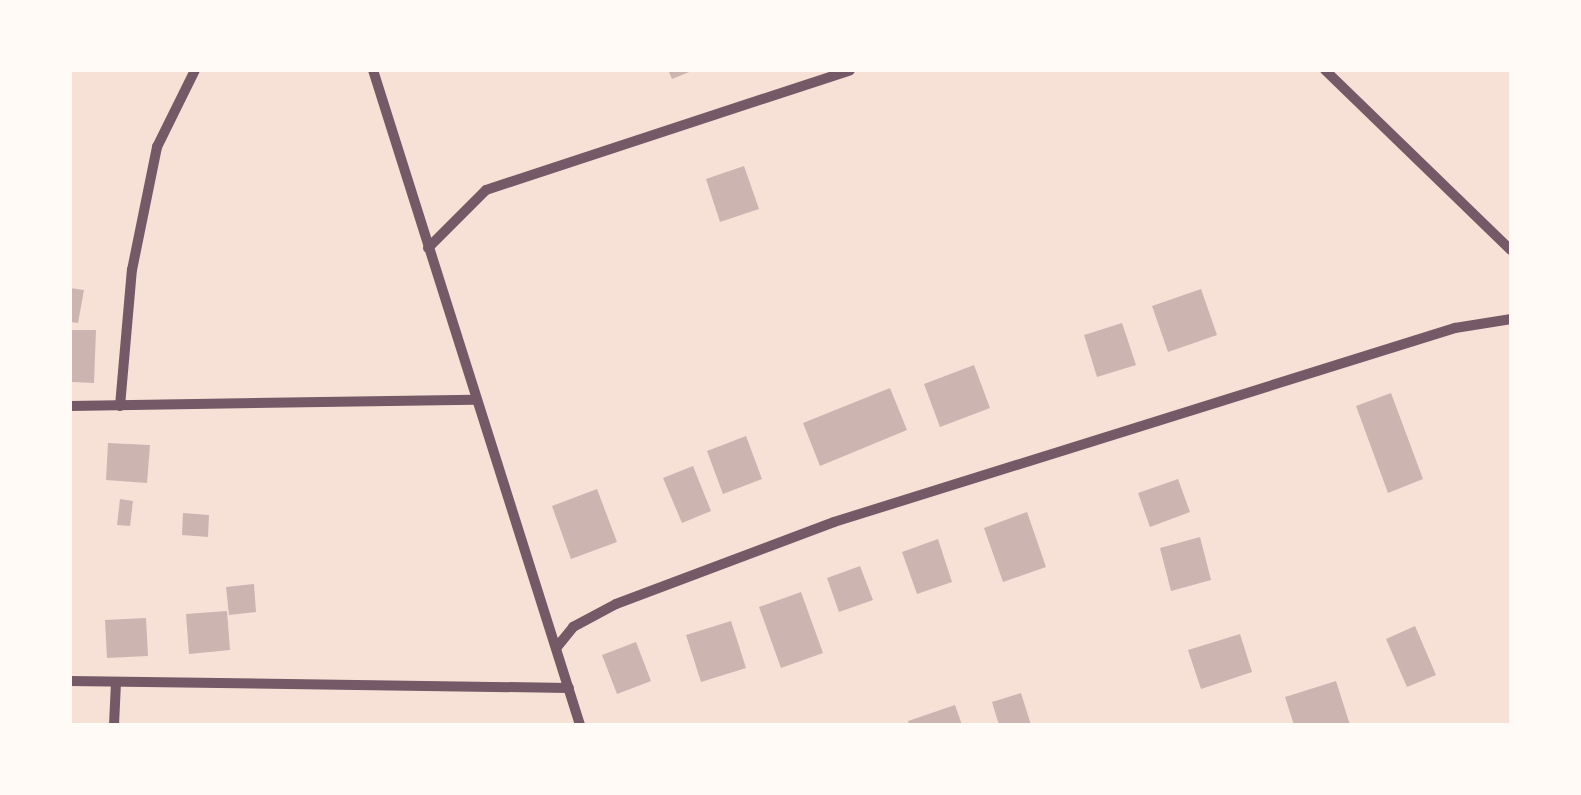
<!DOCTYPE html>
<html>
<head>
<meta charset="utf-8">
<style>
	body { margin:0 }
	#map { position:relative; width:1581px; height:795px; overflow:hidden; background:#f7e1d7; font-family:Ubuntu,sans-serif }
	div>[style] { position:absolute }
	.building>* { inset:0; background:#ccb4b1 }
	.minor>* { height:10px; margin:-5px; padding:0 5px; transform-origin:5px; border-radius:5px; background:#755966 }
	span { translate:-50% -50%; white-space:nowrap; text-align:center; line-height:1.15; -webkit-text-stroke:8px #fffaf5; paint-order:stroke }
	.frame { position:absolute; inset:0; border:72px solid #fffaf5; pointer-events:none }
</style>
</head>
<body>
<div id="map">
	<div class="building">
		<div style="clip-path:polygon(668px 70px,694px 70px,672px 79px)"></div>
		<div style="clip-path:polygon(744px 166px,759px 209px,720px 222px,706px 179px)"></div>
		<div style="clip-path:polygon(70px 288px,84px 290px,78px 323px,70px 322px)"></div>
		<div style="clip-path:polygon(1201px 289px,1217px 335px,1168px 352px,1152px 306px)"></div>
		<div style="clip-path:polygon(1122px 323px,1136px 365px,1097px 377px,1084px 335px)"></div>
		<div style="clip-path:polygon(70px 330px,96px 330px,94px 383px,72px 382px)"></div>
		<div style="clip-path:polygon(974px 365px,990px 408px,940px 427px,924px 384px)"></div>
		<div style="clip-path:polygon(890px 388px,907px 430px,820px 466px,803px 423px)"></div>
		<div style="clip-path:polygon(1391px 393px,1423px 479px,1388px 493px,1356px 406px)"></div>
		<div style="clip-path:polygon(746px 436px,762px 479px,723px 494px,707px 451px)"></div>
		<div style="clip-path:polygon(108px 443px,150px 445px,147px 483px,106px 480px)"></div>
		<div style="clip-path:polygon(693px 466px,711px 511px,682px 523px,663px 478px)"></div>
		<div style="clip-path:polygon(1178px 479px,1190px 512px,1150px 527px,1138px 493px)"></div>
		<div style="clip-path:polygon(597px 489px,617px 542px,571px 559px,552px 506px)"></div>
		<div style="clip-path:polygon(120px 499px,133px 501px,130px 526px,117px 525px)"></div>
		<div style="clip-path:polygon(1027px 512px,1046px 567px,1003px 582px,984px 528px)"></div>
		<div style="clip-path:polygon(183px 513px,209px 515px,208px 537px,182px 535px)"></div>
		<div style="clip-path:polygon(1200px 537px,1211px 580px,1171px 591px,1160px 548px)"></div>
		<div style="clip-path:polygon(938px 539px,952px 582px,917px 594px,902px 552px)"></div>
		<div style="clip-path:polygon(860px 566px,873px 600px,839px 612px,827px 578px)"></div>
		<div style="clip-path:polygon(254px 584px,256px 612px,229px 615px,226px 587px)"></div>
		<div style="clip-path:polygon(801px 592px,823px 653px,781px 668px,759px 607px)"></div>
		<div style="clip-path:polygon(227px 611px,230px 650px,189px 654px,186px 614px)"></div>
		<div style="clip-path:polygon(146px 618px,148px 656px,107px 658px,105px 620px)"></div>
		<div style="clip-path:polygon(731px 621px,746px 668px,701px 682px,686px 635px)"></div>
		<div style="clip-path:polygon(1415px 626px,1436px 675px,1407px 687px,1386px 639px)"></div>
		<div style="clip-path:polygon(1240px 634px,1252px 672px,1201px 689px,1188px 650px)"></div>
		<div style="clip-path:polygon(636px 642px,651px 681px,617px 694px,602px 655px)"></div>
		<div style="clip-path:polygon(1336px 681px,1350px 725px,1294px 725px,1285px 697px)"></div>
		<div style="clip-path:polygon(1021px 693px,1031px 725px,999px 725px,992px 702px)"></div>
		<div style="clip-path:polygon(955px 705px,962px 725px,909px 725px,908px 721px)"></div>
	</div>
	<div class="minor">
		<div style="left:373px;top:70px;width:687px;rotate:72.46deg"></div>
		<div style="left:1325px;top:70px;width:259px;rotate:44.1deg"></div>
		<div style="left:428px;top:248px;width:82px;rotate:-45deg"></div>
		<div style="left:486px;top:190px;width:383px;rotate:-18.2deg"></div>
		<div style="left:70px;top:406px;width:404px;rotate:-0.9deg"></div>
		<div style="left:120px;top:406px;width:137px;rotate:-85deg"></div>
		<div style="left:132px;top:270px;width:126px;rotate:-78.5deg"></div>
		<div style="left:157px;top:147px;width:86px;rotate:-63.7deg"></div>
		<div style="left:557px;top:647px;width:26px;rotate:-51deg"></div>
		<div style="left:573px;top:627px;width:49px;rotate:-28.1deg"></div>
		<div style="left:616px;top:604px;width:233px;rotate:-20.6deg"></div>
		<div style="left:834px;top:522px;width:651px;rotate:-17.35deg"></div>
		<div style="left:1455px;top:328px;width:57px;rotate:-9.1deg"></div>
		<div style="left:70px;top:681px;width:499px;rotate:0.8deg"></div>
		<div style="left:114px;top:725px;width:43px;rotate:-87.3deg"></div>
	</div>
	<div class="frame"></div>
</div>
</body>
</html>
